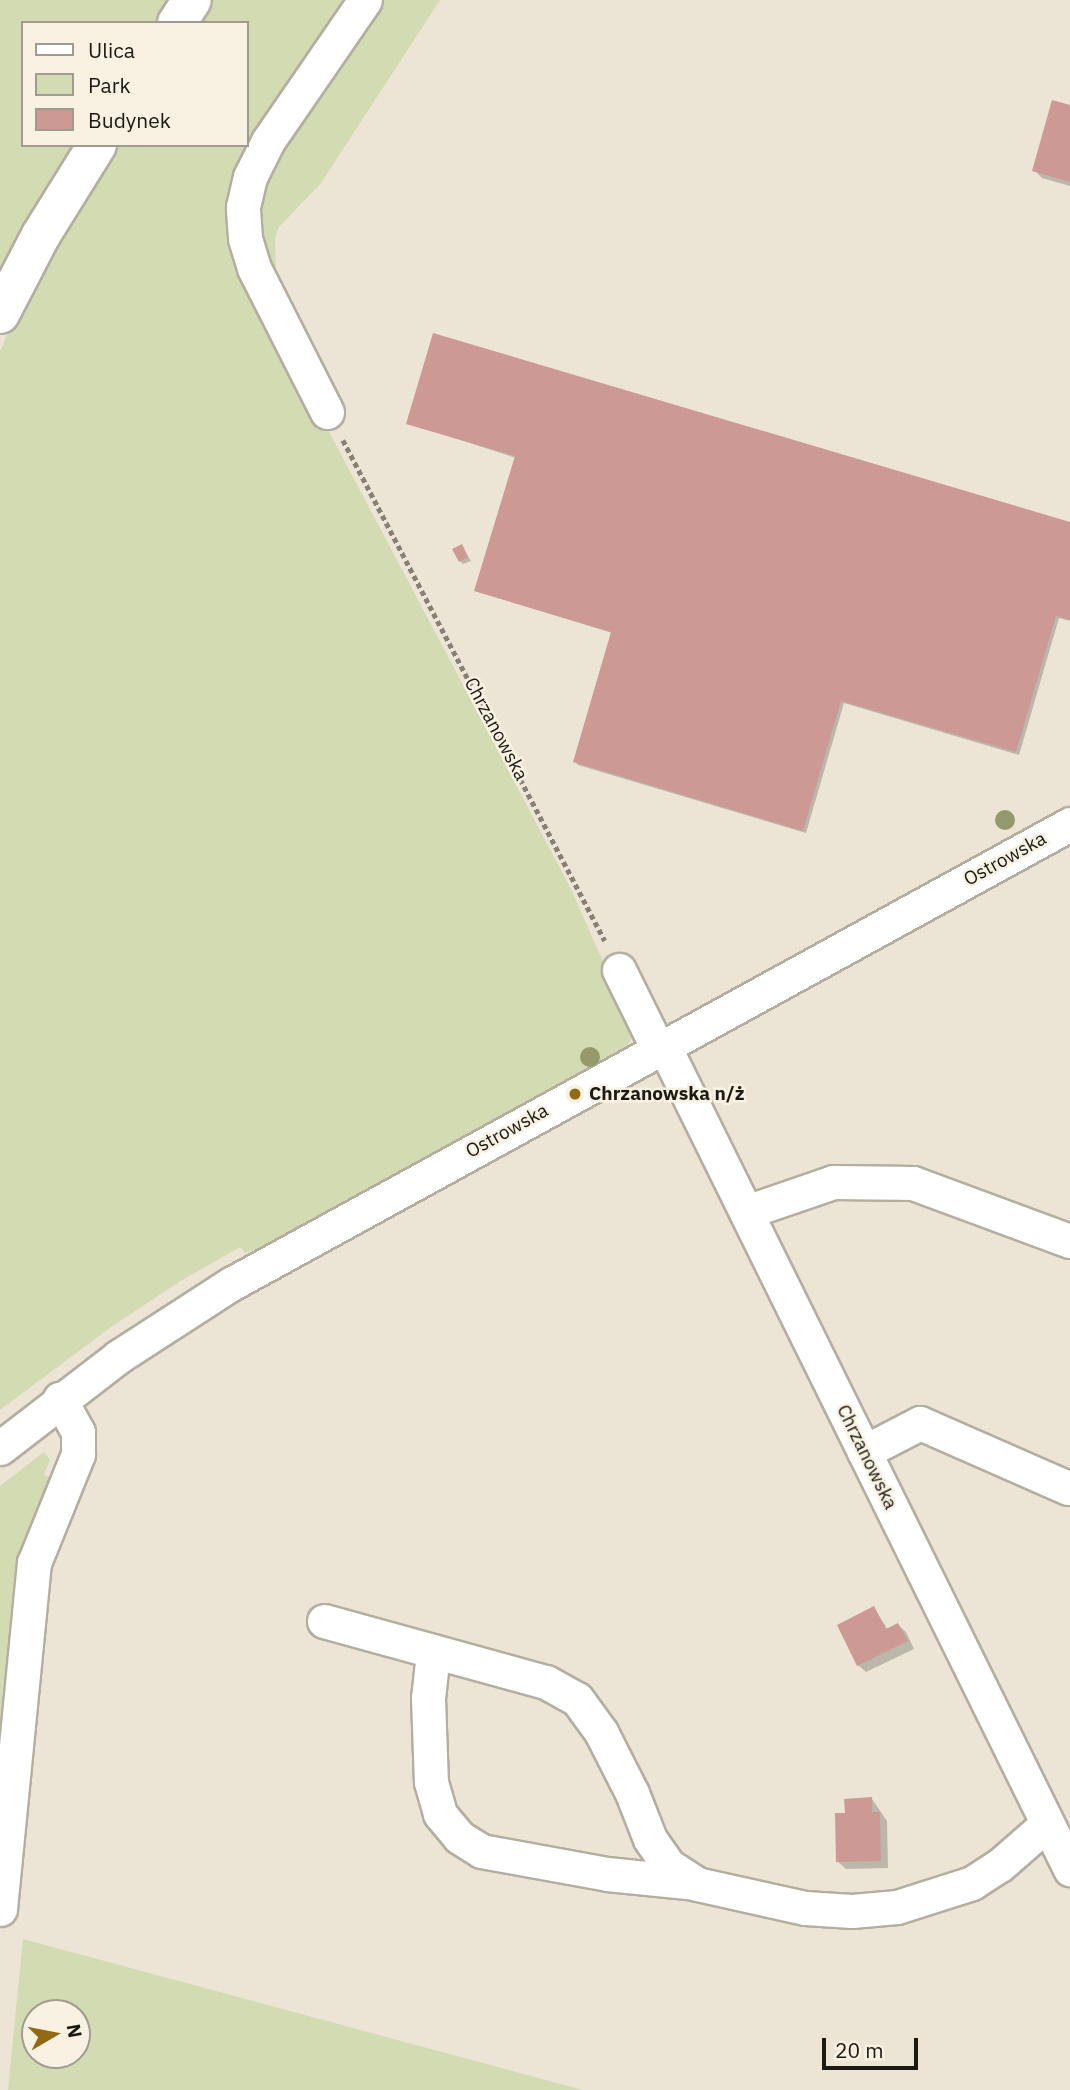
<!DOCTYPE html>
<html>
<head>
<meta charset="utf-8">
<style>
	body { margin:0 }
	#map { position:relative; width:1070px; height:2090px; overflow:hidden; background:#ece5d6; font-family:"IBM Plex Sans",sans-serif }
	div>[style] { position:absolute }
	.green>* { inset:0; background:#d2dbb2 }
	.shadow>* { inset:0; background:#0003 }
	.building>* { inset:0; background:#cc9994 }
	.path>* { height:4.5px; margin-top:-2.25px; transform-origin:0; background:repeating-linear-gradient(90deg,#858177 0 5px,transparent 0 8.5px) }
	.roads { filter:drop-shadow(2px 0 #b4aea0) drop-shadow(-2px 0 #b4aea0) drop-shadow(0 2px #b4aea0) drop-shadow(0 -2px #b4aea0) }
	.minor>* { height:33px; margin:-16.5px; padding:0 16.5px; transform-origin:16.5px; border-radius:16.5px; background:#fff }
	.highway>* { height:38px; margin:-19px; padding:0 19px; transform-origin:19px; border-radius:19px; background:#fff }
	.trees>* { width:20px; height:20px; margin:-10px; border-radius:50%; background:#96996b }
	.dots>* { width:19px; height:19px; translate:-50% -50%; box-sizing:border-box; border:4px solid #f9f2e3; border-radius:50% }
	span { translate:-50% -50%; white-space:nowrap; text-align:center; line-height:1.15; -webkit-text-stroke:5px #f9f2e3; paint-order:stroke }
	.street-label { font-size:19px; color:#1b1914 }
	.poi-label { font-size:19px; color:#1b1914; font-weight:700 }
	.left { translate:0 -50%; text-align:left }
	.legend { position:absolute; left:21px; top:21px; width:228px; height:126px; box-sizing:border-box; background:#f9f2e3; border:2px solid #a09b90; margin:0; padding:9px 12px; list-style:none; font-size:21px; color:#1b1914 }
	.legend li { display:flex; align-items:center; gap:14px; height:35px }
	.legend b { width:35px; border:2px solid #a09b90 }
	.north { position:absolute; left:21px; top:1999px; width:70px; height:70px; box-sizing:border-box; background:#f9f2e3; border:2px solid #a09b90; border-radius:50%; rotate:80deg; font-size:19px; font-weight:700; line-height:28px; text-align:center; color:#1b1914 }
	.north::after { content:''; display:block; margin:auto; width:24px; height:32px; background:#936913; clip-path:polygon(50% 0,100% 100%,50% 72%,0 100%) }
	.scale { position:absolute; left:822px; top:2038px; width:96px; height:32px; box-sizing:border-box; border:4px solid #1b1914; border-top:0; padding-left:9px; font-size:21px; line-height:24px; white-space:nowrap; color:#1b1914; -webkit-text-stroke:5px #f9f2e3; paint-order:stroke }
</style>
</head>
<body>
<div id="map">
	<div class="green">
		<div style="clip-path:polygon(0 0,177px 0,163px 23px,23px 23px,23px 145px,83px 145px,0 286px)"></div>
		<div style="clip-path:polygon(210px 0,354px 0,254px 144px,253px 288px,571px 889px,634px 1032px,630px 1042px,621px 1051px,260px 1248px,245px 1253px,240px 1247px,179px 1282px,111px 1327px,0 1410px,0 351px,16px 315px,116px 145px,247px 145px,247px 23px,195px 23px)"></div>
		<div style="clip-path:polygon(370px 0,440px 0,321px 183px,279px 227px,275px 238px,276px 278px,257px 250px,260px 179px)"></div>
		<div style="clip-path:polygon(44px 1452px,50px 1460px,44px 1475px,54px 1479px,24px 1544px,0 1732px,0 1486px)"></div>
		<div style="clip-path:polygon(evenodd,23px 1939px,583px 2090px,8px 2090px,23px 1939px,35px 2013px,77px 2013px,77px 2055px,35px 2055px,35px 2013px)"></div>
	</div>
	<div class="shadow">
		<div style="clip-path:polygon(1070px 107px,1070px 186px,1042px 178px,1034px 170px)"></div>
		<div style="clip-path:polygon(408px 423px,1070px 523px,1070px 621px,1059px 618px,1019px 755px,844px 703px,806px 833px,578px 765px,575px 762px,612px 633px,476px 591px,516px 458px)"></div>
		<div style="clip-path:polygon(462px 546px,471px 561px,463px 564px,460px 561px)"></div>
		<div style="clip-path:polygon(874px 1608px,888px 1630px,898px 1625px,906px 1632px,914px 1649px,866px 1672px,858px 1665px)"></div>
		<div style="clip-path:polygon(872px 1799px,887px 1821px,888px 1868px,846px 1869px,838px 1862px,847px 1815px)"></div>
	</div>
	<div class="building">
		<div style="clip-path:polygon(1052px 100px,1070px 105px,1070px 182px,1032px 171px)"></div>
		<div style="clip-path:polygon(433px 333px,1070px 522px,1070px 620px,1056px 616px,1016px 752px,841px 701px,803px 831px,573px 762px,611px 632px,474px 591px,515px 456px,406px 424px)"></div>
		<div style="clip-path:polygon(462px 544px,468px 557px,459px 562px,452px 549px)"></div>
		<div style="clip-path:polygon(874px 1606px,886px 1629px,898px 1623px,908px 1641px,857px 1666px,837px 1625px)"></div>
		<div style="clip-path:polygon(872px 1797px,872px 1812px,880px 1812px,881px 1861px,836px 1862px,835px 1813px,845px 1813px,844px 1799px)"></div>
	</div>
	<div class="path">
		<div style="left:343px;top:440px;width:565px;rotate:62.39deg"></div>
	</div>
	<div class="roads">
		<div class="minor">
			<div style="left:327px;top:412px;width:161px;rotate:-116.9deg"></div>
			<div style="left:254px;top:268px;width:31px;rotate:-107deg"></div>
			<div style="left:245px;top:238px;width:31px;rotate:-94deg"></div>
			<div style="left:243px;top:207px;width:31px;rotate:-77deg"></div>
			<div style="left:250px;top:177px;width:40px;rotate:-63.4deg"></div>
			<div style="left:268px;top:141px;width:171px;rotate:-55.5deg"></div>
			<div style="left:619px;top:970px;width:88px;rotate:63.7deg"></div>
			<div style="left:664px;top:1046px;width:918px;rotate:63.74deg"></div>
			<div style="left:746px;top:1212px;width:92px;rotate:-19deg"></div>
			<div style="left:833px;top:1182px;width:80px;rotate:0.7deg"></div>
			<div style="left:913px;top:1183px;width:167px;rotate:20.3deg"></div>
			<div style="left:0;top:1448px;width:149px;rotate:-37.6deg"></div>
			<div style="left:118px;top:1357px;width:135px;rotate:-32.9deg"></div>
			<div style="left:231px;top:1284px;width:957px;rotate:-28.73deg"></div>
			<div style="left:864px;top:1452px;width:63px;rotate:-27.4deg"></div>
			<div style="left:920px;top:1423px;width:162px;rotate:23.7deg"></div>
			<div style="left:324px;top:1621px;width:230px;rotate:15.4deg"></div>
			<div style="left:546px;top:1682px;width:35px;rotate:29deg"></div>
			<div style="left:577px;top:1699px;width:41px;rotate:54deg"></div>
			<div style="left:601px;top:1732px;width:68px;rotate:63.1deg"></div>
			<div style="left:632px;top:1793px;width:49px;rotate:68.6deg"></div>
			<div style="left:650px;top:1839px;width:32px;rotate:55deg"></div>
			<div style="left:668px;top:1865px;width:35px;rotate:33deg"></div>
			<div style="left:697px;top:1884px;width:111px;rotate:12.5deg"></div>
			<div style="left:805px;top:1908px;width:47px;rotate:3.7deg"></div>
			<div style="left:852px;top:1911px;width:45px;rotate:-5.1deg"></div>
			<div style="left:897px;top:1907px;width:79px;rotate:-17.7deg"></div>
			<div style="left:972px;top:1883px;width:33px;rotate:-33deg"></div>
			<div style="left:1000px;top:1865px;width:62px;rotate:-41.1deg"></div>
			<div style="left:433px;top:1653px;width:45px;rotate:96.3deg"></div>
			<div style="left:428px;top:1698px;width:84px;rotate:88deg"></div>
			<div style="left:431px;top:1782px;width:33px;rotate:74deg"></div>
			<div style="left:440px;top:1814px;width:30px;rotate:50deg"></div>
			<div style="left:459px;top:1837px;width:26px;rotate:32deg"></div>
			<div style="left:481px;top:1851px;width:128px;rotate:10.3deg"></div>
			<div style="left:607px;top:1874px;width:88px;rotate:5.8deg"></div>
			<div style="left:0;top:1909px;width:348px;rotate:-84.4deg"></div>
			<div style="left:34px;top:1563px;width:118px;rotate:-68deg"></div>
			<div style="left:78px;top:1454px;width:22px;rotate:-90deg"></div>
			<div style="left:78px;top:1432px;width:38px;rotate:-119deg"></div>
		</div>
		<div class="highway">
			<div style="left:177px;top:23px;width:27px;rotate:-57deg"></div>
			<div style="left:0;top:314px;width:89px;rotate:-62.6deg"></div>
			<div style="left:41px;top:235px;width:106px;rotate:-58.1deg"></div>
		</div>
	</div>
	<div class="trees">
		<div style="left:1005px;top:820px"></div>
		<div style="left:590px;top:1057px"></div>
	</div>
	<div class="dots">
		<div style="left:575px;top:1094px;background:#936913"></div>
	</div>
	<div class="street-label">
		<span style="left:496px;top:729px;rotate:62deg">Chrzanowska</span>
		<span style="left:1005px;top:859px;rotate:-29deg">Ostrowska</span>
		<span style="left:507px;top:1131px;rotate:-29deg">Ostrowska</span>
		<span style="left:867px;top:1457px;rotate:64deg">Chrzanowska</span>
	</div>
	<div class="poi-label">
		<span class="left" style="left:589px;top:1094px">Chrzanowska n/ż</span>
	</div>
	<ul class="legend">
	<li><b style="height:9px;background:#fff"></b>Ulica</li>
	<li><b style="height:19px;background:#d2dbb2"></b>Park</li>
	<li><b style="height:19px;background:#cc9994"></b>Budynek</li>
	</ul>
	<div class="north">N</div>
	<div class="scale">20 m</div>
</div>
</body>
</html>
